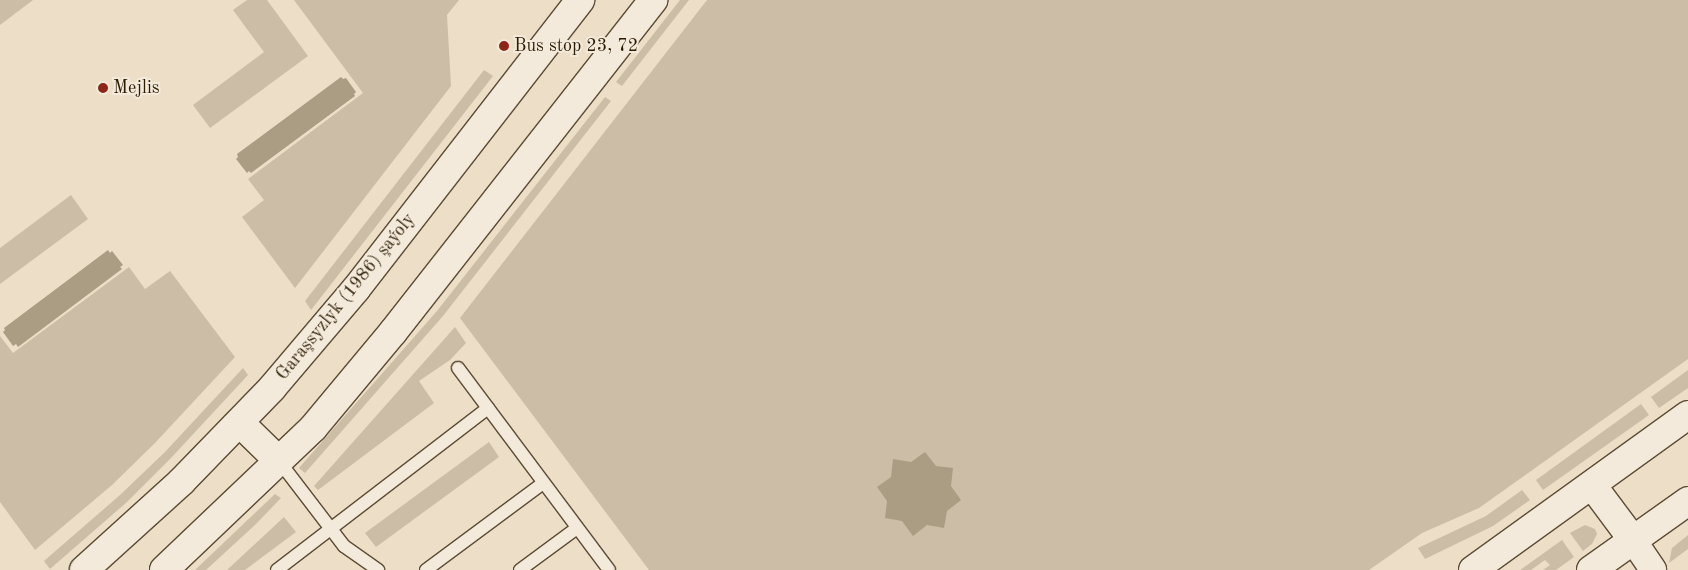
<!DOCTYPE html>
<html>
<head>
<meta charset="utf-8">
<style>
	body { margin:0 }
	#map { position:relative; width:1688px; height:570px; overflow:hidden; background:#eddec7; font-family:"Old Standard TT",serif }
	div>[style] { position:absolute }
	.green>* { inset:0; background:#ccbda6 }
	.water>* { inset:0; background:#ab9c84 }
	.roads { filter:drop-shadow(1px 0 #5c4c34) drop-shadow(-1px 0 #5c4c34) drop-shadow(0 1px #5c4c34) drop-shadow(0 -1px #5c4c34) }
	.lane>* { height:12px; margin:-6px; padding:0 6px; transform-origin:6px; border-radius:6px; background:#f3eadb }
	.street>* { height:26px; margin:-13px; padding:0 13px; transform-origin:13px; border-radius:13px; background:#f3eadb }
	.secondary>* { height:28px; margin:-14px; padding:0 14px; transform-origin:14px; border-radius:14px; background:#f3eadb }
	.dots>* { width:14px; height:14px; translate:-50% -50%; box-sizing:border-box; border:2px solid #f3eadb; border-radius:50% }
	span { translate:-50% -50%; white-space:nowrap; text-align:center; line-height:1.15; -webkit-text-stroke:4px #f3eadb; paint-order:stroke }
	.poi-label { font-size:18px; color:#2c1c03 }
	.left { translate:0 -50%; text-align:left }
	.street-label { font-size:18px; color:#2c1c03 }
</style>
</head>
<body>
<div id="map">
	<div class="green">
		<div style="clip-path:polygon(0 0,33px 0,0 25px)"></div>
		<div style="clip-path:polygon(247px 0,267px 0,308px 56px,210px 128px,193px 105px,264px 52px,233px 10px)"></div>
		<div style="clip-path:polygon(294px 0,459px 0,447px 15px,451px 86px,295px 288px,242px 217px,264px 200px,248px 179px,363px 93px)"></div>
		<div style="clip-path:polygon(680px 0,689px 0,622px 86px,616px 82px)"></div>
		<div style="clip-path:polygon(707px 0,1688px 0,1688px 359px,1479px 508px,1422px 533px,1369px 570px,649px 570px,460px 318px)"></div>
		<div style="clip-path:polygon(484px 70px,493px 76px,311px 310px,305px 301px)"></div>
		<div style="clip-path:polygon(605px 97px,611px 101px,443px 316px,305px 473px,299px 468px,437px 311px)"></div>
		<div style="clip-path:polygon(71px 195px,88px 219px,0 284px,0 248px)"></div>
		<div style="clip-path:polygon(129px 267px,145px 289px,170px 271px,235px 357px,155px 443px,112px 485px,35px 550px,0 502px,0 336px,13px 353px)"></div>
		<div style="clip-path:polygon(455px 327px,466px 343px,450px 360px,419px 381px,434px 403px,318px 490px,314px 486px)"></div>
		<div style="clip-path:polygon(243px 368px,248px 375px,171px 458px,127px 502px,50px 569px,44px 561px,120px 495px,165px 452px)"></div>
		<div style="clip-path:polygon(1688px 370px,1688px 388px,1659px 408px,1651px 397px)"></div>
		<div style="clip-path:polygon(1641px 404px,1649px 415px,1543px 490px,1536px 480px)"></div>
		<div style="clip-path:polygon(489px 442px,499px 457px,376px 547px,365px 533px)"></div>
		<div style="clip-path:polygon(1522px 490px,1530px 500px,1493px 526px,1425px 559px,1418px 548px,1486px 516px)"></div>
		<div style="clip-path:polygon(275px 494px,281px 498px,256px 524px,206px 570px,195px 570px)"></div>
		<div style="clip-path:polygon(284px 517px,296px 532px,245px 570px,227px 570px)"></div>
		<div style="clip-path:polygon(1585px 525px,1595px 529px,1597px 534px,1592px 544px,1583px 551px,1570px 533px)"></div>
		<div style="clip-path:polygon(1688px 535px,1688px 549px,1669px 563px,1672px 548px)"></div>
		<div style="clip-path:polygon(1562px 540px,1574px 557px,1556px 570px,1543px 570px,1550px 565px,1545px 560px,1531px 570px,1520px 570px)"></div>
	</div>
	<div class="water">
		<div style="clip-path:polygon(341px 77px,343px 79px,346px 78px,356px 92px,354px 94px,355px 96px,251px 173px,249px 171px,247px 173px,236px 159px,238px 157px,237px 154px)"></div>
		<div style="clip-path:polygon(108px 250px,110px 253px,112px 251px,123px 265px,120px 267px,122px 269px,18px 347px,16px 344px,13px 346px,3px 332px,5px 330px,4px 328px)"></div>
		<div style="clip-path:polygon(925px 452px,936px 466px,953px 468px,951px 486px,961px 500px,947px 511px,944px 528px,927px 525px,913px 536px,902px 521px,885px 518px,887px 501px,877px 487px,891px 477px,893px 459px,911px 462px)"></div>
	</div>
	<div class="roads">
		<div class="lane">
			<div style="left:458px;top:368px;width:252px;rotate:53.2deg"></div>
			<div style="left:279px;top:461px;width:107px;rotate:52.6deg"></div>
			<div style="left:344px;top:546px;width:42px;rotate:35.2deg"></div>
			<div style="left:277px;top:570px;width:266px;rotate:-37.5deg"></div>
			<div style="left:426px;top:570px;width:146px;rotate:-36.6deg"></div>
			<div style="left:520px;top:570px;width:71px;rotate:-36.4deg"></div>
		</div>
		<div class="street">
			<div style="left:1633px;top:540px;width:36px;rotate:56deg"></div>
		</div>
		<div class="secondary">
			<div style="left:240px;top:423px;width:54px;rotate:44.3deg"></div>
			<div style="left:1592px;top:485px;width:69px;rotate:53.3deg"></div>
			<div style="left:84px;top:570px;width:131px;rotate:-42.2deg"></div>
			<div style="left:181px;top:482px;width:131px;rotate:-45.9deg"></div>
			<div style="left:272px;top:388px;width:130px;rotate:-49.7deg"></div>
			<div style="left:356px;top:289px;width:366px;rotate:-52.2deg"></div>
			<div style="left:164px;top:570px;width:206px;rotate:-43.6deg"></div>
			<div style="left:313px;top:428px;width:125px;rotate:-50.2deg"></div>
			<div style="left:393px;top:332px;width:422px;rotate:-51.9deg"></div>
			<div style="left:1473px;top:570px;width:265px;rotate:-35.8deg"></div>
			<div style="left:1591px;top:570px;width:119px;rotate:-35.4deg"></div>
		</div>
	</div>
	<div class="dots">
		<div style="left:504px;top:46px;background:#8f2418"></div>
		<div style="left:103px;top:88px;background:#8f2418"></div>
	</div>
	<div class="poi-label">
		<span class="left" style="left:514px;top:46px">Bus stop 23, 72</span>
		<span class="left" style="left:113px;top:88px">Mejlis</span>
	</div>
	<div class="street-label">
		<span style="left:346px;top:297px;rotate:-51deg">Garaşsyzlyk (1986) şaýoly</span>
	</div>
</div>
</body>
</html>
